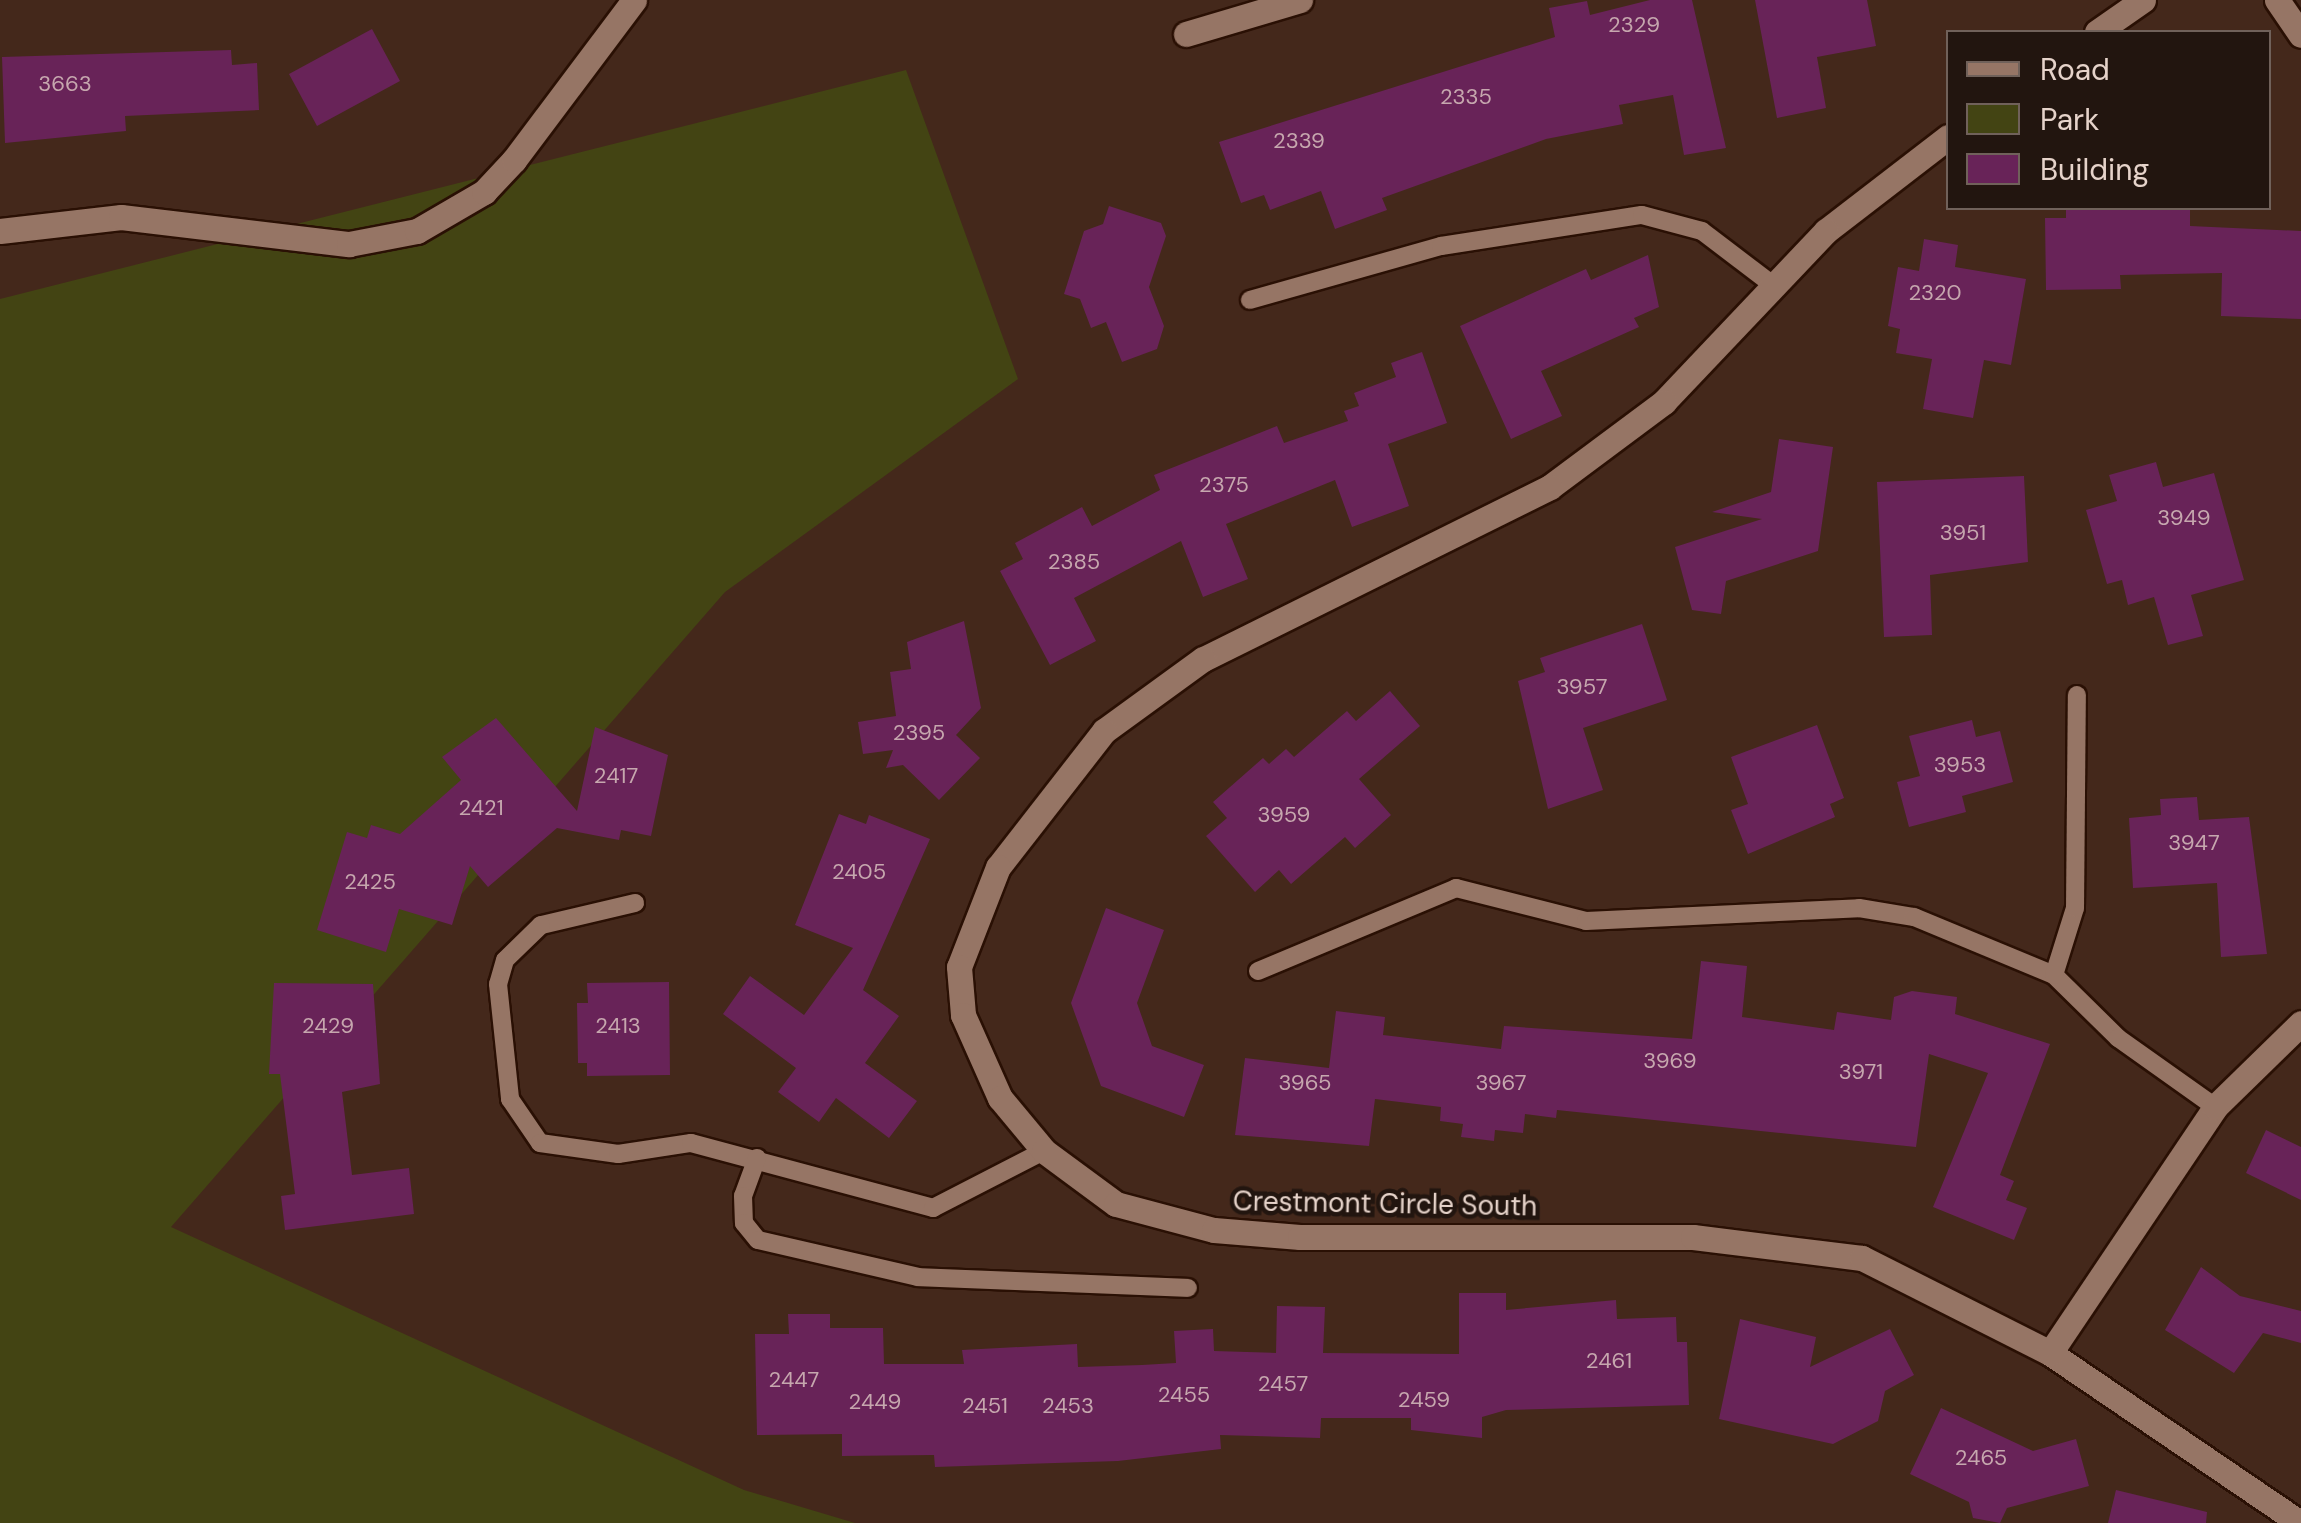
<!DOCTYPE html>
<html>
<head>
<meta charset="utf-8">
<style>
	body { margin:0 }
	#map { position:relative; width:2301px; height:1523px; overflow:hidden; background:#44281b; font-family:"DM Sans",sans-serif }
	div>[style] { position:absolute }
	.green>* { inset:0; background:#434413 }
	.building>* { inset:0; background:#682358 }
	.roads { filter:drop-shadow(2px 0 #2a1004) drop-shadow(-2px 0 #2a1004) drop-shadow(0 2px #2a1004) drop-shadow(0 -2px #2a1004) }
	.lane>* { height:18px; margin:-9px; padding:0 9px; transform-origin:9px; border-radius:9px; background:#967565 }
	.street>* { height:25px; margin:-12.5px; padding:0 12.5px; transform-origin:12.5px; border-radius:12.5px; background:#967565 }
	span { translate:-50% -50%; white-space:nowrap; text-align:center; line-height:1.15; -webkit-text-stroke:9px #22150f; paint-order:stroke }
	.number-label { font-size:22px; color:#c6a7ae }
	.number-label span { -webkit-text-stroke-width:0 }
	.street-label { font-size:28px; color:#e6d3ca }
	.legend { position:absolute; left:1946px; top:30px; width:325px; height:180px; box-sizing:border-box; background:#22150f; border:2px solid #70615a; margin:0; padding:12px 18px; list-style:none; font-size:30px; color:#e6d3ca }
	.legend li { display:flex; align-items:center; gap:20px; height:50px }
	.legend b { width:50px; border:2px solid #70615a }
</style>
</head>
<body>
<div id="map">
	<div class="green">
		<div style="clip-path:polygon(906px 70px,1018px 379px,725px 592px,171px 1227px,744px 1490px,855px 1523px,0 1523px,0 299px)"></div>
	</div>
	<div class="building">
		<div style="clip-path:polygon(1650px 0,1692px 0,1726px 148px,1684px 155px,1673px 95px,1619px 105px,1623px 124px,1546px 139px,1382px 198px,1387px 210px,1335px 229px,1321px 191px,1270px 210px,1264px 195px,1241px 203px,1219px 142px,1555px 37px,1549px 8px,1587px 1px,1590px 15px)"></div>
		<div style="clip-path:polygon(1755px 0,1867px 0,1876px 46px,1817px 57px,1826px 108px,1777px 118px)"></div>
		<div style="clip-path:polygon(372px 29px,400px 81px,317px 126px,289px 74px)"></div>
		<div style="clip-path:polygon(231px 50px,232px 65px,257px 63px,259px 110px,125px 116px,126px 131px,5px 143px,2px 57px)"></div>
		<div style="clip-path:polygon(1109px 206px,1161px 223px,1166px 236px,1149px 287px,1164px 326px,1157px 349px,1122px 362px,1106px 322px,1091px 328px,1080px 299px,1064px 294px,1084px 231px,1103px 224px)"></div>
		<div style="clip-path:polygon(2066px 208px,2190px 208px,2190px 226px,2301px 231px,2301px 319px,2221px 316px,2222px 273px,2120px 275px,2121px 289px,2046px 290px,2045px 218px,2066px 218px)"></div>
		<div style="clip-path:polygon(1924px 239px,1958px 245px,1955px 267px,2026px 279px,2011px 365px,1984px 360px,1973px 418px,1923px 409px,1932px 359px,1896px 353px,1900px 329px,1888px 326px,1898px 267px,1919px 271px)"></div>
		<div style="clip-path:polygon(1648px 255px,1659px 307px,1634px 318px,1639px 327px,1541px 371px,1562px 416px,1511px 439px,1460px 326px,1586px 269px,1591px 280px)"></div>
		<div style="clip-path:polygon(1422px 352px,1447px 423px,1388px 444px,1409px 506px,1352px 527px,1335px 480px,1226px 524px,1248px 579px,1203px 597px,1181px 541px,1074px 598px,1096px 641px,1050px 665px,1000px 571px,1023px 559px,1015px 543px,1082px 507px,1092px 526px,1160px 490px,1154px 475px,1277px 426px,1284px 443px,1348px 421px,1344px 411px,1359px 406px,1354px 393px,1396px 377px,1391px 363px)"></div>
		<div style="clip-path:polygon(1779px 439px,1833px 447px,1818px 551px,1726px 581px,1721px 614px,1692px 610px,1675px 547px,1762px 519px,1712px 512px,1771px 492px)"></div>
		<div style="clip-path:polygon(2156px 462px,2163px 487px,2214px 473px,2244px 580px,2191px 595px,2203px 636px,2168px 645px,2154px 597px,2128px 605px,2122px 580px,2107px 584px,2086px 510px,2117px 501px,2109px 475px)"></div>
		<div style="clip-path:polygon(2024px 476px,2028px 562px,1930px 575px,1932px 635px,1884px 637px,1877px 482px)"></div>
		<div style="clip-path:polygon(964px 621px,981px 708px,956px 735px,980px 758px,939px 800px,903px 765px,886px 768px,893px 750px,863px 754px,858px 722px,896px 716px,890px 672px,911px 669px,907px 642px)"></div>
		<div style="clip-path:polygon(1642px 624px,1667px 700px,1583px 728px,1603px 790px,1548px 809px,1518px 681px,1545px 672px,1540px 658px)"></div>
		<div style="clip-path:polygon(1390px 691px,1420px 726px,1359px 779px,1391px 815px,1355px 848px,1345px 837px,1291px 884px,1279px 870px,1255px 892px,1206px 836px,1227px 818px,1213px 802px,1263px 758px,1269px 764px,1286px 749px,1294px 757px,1347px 711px,1356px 721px)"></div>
		<div style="clip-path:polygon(496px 718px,577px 811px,595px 727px,668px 755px,651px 836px,621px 830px,619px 840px,557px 828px,488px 887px,470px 866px,452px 925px,399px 909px,386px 952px,317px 930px,347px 832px,367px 838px,371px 825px,400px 834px,461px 780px,442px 757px)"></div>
		<div style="clip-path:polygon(1972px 720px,1976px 737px,2000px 731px,2013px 782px,1962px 796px,1966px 812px,1909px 827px,1897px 782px,1920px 776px,1909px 736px)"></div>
		<div style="clip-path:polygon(1817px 725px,1844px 798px,1830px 804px,1835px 817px,1748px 854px,1731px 810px,1748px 804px,1731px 757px)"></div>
		<div style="clip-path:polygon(2197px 797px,2199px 820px,2249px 817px,2267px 954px,2221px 957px,2217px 883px,2133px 888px,2129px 818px,2161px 815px,2160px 799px)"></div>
		<div style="clip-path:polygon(839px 814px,866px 824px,869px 815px,930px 839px,863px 990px,899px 1016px,865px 1063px,917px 1101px,889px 1138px,836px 1098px,819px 1122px,778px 1092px,796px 1068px,723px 1014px,750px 976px,804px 1015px,853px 948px,795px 925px)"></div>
		<div style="clip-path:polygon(1106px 908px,1164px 930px,1137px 1003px,1152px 1046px,1204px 1065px,1184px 1117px,1101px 1086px,1071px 1003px)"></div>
		<div style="clip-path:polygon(1701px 961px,1747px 966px,1742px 1017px,1834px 1030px,1837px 1012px,1891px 1020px,1894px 997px,1912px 991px,1957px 997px,1955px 1014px,2050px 1044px,2000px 1175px,2014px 1181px,2006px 1200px,2027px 1208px,2014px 1240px,1933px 1207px,1988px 1073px,1929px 1054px,1916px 1147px,1557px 1110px,1556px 1118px,1525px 1114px,1523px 1133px,1495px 1130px,1494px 1141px,1461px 1137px,1463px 1124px,1440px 1121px,1441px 1107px,1375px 1099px,1369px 1146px,1235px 1135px,1245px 1058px,1329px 1068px,1336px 1011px,1385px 1017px,1383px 1035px,1501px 1049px,1504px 1026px,1692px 1039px)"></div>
		<div style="clip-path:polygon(669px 982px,670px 1075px,587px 1076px,587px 1063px,578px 1063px,577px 1003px,588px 1003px,587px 983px)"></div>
		<div style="clip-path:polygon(274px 983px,373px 984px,380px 1084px,342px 1092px,352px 1175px,409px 1168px,414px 1214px,285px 1230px,281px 1196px,295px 1194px,280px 1074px,269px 1074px)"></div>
		<div style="clip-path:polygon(2266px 1130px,2301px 1147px,2301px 1200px,2246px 1173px)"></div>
		<div style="clip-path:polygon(2201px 1267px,2240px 1296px,2301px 1311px,2301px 1343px,2263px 1333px,2234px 1373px,2165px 1330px)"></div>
		<div style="clip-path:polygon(1459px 1293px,1506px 1293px,1506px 1310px,1616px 1300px,1617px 1319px,1676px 1317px,1677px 1342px,1687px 1342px,1689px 1405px,1506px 1410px,1482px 1417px,1482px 1438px,1411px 1430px,1411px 1418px,1321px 1418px,1320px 1438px,1220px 1435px,1221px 1449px,1118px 1461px,935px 1467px,934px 1455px,842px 1456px,842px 1434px,757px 1435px,755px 1334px,789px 1334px,788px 1314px,830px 1314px,830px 1328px,883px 1328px,884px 1364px,964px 1364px,962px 1350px,1077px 1344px,1078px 1367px,1142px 1365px,1176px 1363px,1174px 1331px,1213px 1329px,1214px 1351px,1276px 1353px,1277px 1306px,1325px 1307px,1323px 1353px,1459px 1354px)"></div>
		<div style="clip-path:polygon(1740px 1319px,1816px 1337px,1810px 1367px,1890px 1329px,1914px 1375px,1885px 1391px,1878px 1421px,1833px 1444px,1719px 1419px)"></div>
		<div style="clip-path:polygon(1941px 1408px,2033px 1451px,2076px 1439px,2089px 1486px,2007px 1508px,2000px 1523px,1973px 1518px,1969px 1502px,1910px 1474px)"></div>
		<div style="clip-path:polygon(2116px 1490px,2207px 1512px,2206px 1523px,2108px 1523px)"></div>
	</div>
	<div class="roads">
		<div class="lane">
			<div style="left:1250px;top:300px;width:198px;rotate:-15.8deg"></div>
			<div style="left:1441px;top:246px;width:203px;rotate:-8.8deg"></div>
			<div style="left:1642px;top:215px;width:62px;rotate:14.9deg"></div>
			<div style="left:1702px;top:231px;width:89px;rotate:37.3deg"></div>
			<div style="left:635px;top:903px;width:97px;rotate:166.8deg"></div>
			<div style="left:541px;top:925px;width:50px;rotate:135.8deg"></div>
			<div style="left:505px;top:960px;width:25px;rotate:106deg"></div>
			<div style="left:498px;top:984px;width:116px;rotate:84deg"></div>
			<div style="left:510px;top:1099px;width:53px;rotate:55.7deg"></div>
			<div style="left:540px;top:1143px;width:79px;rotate:8deg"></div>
			<div style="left:618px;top:1154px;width:74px;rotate:-8.6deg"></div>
			<div style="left:691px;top:1143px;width:251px;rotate:15deg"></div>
			<div style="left:933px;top:1208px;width:125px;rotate:-27.2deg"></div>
			<div style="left:1258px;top:971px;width:215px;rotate:-22.7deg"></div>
			<div style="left:1456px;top:888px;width:134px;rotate:14.2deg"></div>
			<div style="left:1586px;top:921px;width:273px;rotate:-2.7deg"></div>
			<div style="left:1859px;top:908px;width:56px;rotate:9.3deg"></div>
			<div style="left:1914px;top:917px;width:152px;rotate:22.5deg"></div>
			<div style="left:2054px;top:975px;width:90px;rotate:44.5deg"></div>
			<div style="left:2118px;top:1038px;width:119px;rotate:35.4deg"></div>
			<div style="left:2054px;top:975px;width:70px;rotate:-72.6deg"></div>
			<div style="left:2075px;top:908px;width:213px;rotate:-89.5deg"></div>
			<div style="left:757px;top:1158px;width:40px;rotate:110.2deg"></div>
			<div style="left:743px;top:1196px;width:27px;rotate:88deg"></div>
			<div style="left:744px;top:1223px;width:22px;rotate:51deg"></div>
			<div style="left:758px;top:1240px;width:164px;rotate:13deg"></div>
			<div style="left:918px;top:1277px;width:270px;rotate:2.3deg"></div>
		</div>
		<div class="street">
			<div style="left:2277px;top:0;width:42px;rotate:55.6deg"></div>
			<div style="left:2097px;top:32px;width:56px;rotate:-34.8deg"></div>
			<div style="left:1186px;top:34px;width:119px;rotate:-16.6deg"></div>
			<div style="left:1948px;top:137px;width:154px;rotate:142.4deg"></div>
			<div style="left:1826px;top:231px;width:236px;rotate:133.5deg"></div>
			<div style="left:1664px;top:402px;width:142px;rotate:143.3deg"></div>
			<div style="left:1550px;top:487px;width:387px;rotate:153.6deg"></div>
			<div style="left:1203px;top:659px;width:122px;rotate:144deg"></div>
			<div style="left:1104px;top:731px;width:172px;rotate:127.9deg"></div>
			<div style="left:998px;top:867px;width:107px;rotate:111.3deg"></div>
			<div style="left:959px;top:967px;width:48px;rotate:85.2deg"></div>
			<div style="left:963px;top:1015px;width:91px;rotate:66deg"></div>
			<div style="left:1000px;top:1098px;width:69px;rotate:50.3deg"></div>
			<div style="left:1044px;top:1151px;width:89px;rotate:36.4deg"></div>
			<div style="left:1116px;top:1204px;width:101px;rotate:14.9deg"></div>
			<div style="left:1214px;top:1230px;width:86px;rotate:4.7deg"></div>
			<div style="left:1300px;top:1237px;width:393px"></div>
			<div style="left:1693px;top:1237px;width:170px;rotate:7.1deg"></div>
			<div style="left:1862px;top:1258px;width:211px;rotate:26.8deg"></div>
			<div style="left:2050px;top:1353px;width:302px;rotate:34.2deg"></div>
			<div style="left:0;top:231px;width:122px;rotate:-6.6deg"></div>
			<div style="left:121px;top:217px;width:230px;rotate:6.8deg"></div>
			<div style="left:349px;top:244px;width:69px;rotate:-10.8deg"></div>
			<div style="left:417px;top:231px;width:78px;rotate:-30.2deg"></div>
			<div style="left:484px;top:192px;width:44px;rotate:-46.8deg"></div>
			<div style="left:514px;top:160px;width:200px;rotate:-53.1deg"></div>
			<div style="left:2050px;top:1353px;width:296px;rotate:-56.1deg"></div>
			<div style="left:2215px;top:1107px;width:120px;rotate:-44.3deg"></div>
		</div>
	</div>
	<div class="number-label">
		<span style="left:1634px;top:25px">2329</span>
		<span style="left:65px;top:84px">3663</span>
		<span style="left:1466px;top:97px">2335</span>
		<span style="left:1299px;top:141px">2339</span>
		<span style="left:1935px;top:293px">2320</span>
		<span style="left:1224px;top:485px">2375</span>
		<span style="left:2184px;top:518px">3949</span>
		<span style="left:1963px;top:533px">3951</span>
		<span style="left:1074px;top:562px">2385</span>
		<span style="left:1582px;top:687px">3957</span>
		<span style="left:919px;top:733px">2395</span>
		<span style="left:1960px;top:765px">3953</span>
		<span style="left:616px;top:776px">2417</span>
		<span style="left:481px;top:808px">2421</span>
		<span style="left:1284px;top:815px">3959</span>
		<span style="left:2194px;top:843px">3947</span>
		<span style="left:859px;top:872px">2405</span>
		<span style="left:370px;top:882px">2425</span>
		<span style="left:328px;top:1026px">2429</span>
		<span style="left:618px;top:1026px">2413</span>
		<span style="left:1670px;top:1061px">3969</span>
		<span style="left:1861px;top:1072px">3971</span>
		<span style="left:1305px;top:1083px">3965</span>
		<span style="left:1501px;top:1083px">3967</span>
		<span style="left:1609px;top:1361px">2461</span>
		<span style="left:794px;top:1380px">2447</span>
		<span style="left:1283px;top:1384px">2457</span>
		<span style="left:1184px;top:1395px">2455</span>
		<span style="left:1424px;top:1400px">2459</span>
		<span style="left:875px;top:1402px">2449</span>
		<span style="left:985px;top:1406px">2451</span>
		<span style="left:1068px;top:1406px">2453</span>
		<span style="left:1981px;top:1458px">2465</span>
	</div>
	<div class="street-label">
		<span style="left:1385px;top:1204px;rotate:1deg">Crestmont Circle South</span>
	</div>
	<ul class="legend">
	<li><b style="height:12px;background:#967565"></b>Road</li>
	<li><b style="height:28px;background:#434413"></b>Park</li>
	<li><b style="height:28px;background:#682358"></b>Building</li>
	</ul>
</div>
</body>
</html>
